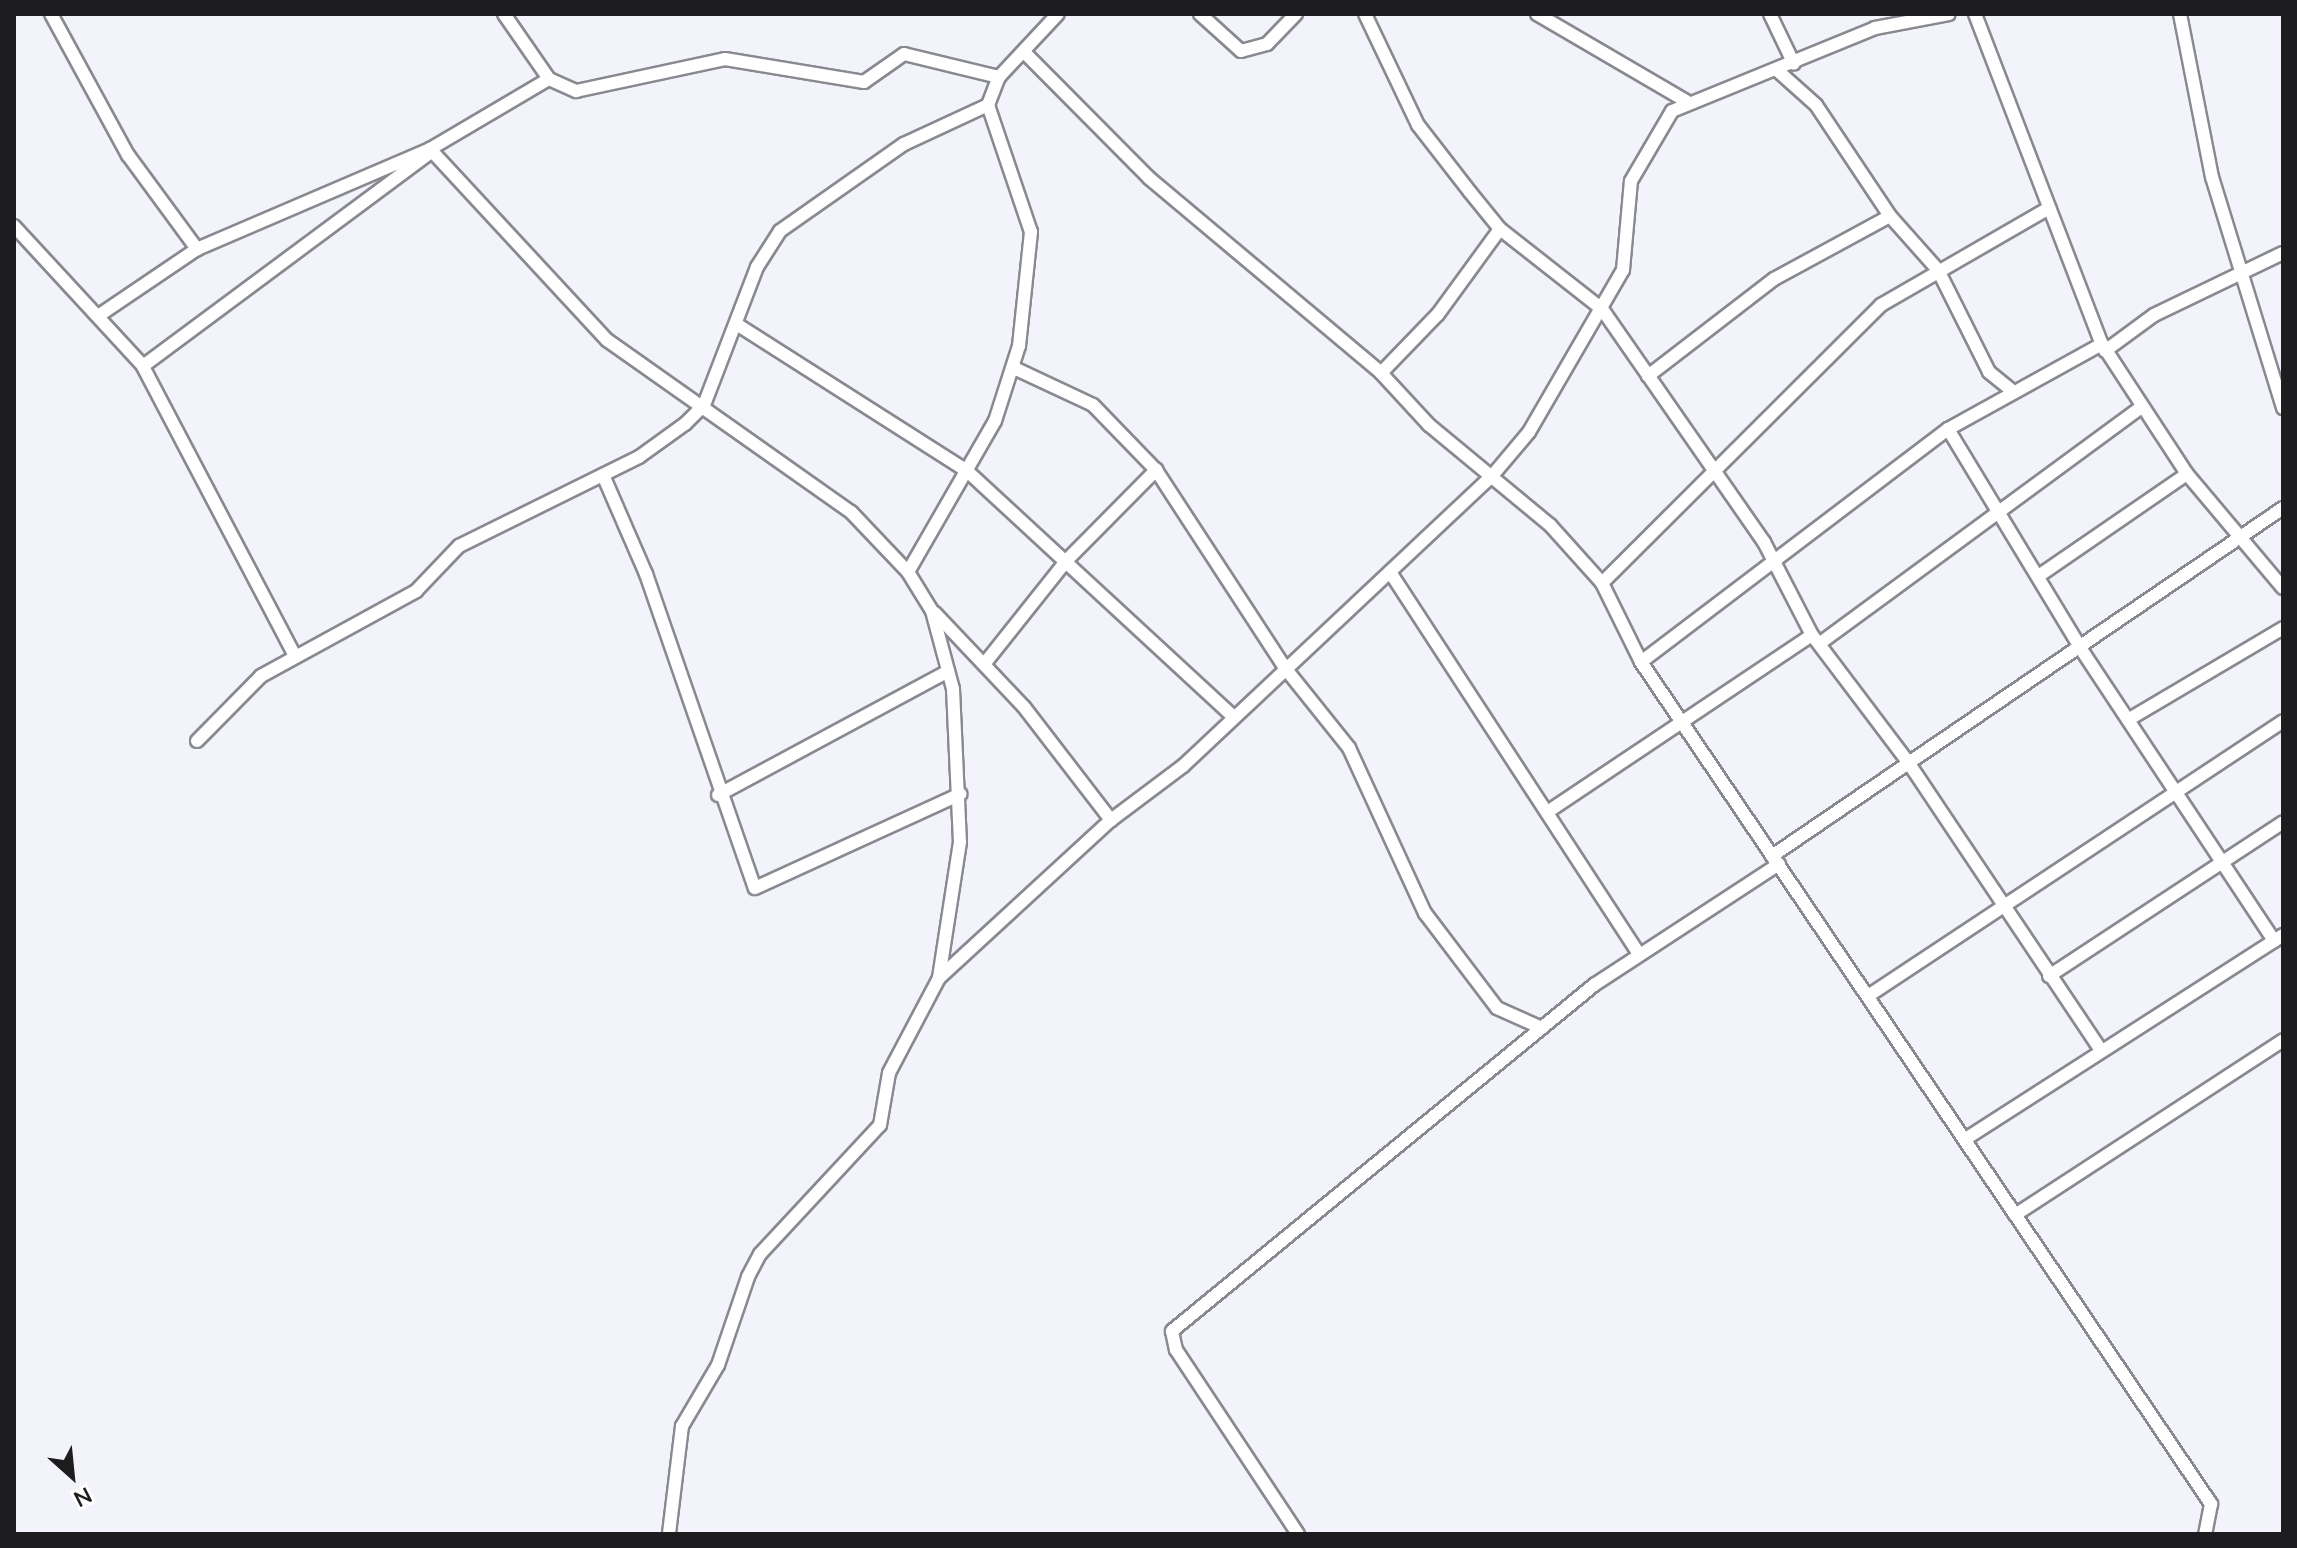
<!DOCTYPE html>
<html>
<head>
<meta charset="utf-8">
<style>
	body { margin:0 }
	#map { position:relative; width:2297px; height:1548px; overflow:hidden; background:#f3f3fc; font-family:Mulish,sans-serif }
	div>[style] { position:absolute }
	.roads { filter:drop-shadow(2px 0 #898991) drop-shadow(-2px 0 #898991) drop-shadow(0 2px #898991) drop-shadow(0 -2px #898991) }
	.street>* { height:12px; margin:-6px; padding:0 6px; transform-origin:6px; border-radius:6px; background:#fff }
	span { translate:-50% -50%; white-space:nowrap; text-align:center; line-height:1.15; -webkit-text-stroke:6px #fff; paint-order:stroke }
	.frame { position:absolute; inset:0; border:16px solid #1d1d20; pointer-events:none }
	.north { position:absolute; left:32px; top:1436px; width:80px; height:80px; -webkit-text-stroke:6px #fff; paint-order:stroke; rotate:153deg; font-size:22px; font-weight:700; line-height:32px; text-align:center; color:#1d1d20 }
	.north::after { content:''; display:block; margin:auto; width:28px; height:36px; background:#1d1d20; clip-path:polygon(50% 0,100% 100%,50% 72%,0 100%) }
</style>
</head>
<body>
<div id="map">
	<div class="roads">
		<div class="street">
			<div style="left:51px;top:14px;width:161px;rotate:61.4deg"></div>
			<div style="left:128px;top:155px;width:117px;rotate:53.7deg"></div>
			<div style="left:504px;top:14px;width:79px;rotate:55.3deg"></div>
			<div style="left:549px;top:79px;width:30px;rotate:24deg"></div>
			<div style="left:576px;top:91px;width:152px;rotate:-12.1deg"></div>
			<div style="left:725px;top:59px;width:141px;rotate:9.4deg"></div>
			<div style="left:864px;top:82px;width:49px;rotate:-35deg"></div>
			<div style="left:904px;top:54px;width:98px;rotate:13.6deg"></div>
			<div style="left:1200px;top:14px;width:55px;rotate:42.1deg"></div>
			<div style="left:1241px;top:51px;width:27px;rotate:-15deg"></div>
			<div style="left:1267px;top:44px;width:42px;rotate:-46deg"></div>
			<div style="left:1365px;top:14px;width:123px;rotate:64.5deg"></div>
			<div style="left:1418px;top:125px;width:85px;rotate:52.2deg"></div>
			<div style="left:1470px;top:192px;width:48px;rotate:51deg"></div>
			<div style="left:1500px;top:229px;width:130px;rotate:38.1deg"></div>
			<div style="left:1602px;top:309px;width:284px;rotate:55.2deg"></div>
			<div style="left:1764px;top:542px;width:105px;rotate:62.7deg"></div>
			<div style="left:1812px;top:635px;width:159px;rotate:52.9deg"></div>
			<div style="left:1908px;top:762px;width:347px;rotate:56.2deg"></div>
			<div style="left:1537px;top:14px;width:173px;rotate:30.3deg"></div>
			<div style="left:1770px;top:14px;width:55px;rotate:64.4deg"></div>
			<div style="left:1975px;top:14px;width:354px;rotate:69deg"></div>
			<div style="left:2102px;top:344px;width:155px;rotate:56.8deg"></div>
			<div style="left:2187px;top:474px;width:149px;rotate:49.9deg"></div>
			<div style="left:2180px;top:14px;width:166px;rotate:78.9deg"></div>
			<div style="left:2212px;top:177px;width:242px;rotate:72.9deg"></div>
			<div style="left:1025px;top:53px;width:176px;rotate:45.2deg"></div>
			<div style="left:1149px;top:178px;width:303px;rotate:40deg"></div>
			<div style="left:1381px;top:373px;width:71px;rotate:47.3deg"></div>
			<div style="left:1429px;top:425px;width:157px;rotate:39.6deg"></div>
			<div style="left:1550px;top:525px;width:78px;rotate:48.1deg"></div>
			<div style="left:1602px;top:583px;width:88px;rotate:63.7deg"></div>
			<div style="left:1641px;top:662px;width:1017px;rotate:55.9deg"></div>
			<div style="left:2211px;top:1504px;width:31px;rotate:101deg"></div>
			<div style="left:1778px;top:71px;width:51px;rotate:41.8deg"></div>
			<div style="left:1816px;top:105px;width:133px;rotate:56.3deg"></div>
			<div style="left:1890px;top:216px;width:72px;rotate:48.4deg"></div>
			<div style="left:1938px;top:270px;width:114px;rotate:63.4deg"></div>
			<div style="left:1989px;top:372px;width:28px;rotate:39deg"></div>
			<div style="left:430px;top:149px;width:260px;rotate:47.2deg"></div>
			<div style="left:607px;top:340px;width:299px;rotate:35.2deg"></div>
			<div style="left:851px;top:512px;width:83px;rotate:46.5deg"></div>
			<div style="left:908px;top:572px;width:46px;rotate:58.4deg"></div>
			<div style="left:932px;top:611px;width:81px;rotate:74.9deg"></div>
			<div style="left:953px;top:689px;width:153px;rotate:87.4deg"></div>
			<div style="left:960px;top:842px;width:138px;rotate:98.8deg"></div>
			<div style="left:939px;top:978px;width:107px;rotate:117.8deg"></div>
			<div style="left:889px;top:1073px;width:53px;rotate:99.8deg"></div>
			<div style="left:880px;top:1125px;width:176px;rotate:132.9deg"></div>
			<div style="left:760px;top:1254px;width:26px;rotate:118deg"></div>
			<div style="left:748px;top:1277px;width:93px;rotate:108.8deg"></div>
			<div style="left:718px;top:1365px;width:71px;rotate:120.5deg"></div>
			<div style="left:682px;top:1426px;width:109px;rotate:96.9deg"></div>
			<div style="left:14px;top:226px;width:190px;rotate:47.3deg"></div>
			<div style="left:98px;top:316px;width:120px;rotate:-34.1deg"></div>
			<div style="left:197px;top:249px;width:254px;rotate:-23.2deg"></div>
			<div style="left:430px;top:149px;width:138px;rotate:-30.5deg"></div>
			<div style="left:738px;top:325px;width:270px;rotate:32.5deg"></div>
			<div style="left:966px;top:470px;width:363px;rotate:42.7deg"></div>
			<div style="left:2105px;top:351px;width:61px;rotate:-36.3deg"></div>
			<div style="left:2154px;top:315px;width:143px;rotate:-25.7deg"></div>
			<div style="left:1014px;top:368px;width:87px;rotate:25.1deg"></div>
			<div style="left:1093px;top:405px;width:91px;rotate:45.9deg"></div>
			<div style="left:1156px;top:470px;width:236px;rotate:56.9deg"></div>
			<div style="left:1285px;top:668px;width:102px;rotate:51.3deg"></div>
			<div style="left:1349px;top:748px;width:182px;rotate:65.3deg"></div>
			<div style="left:1425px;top:913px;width:119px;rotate:52.8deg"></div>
			<div style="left:1497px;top:1008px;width:49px;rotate:24deg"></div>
			<div style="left:1381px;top:373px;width:82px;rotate:-46deg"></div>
			<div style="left:1438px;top:314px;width:105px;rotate:-53.9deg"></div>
			<div style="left:1648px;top:376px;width:159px;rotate:-37.6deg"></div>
			<div style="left:1774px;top:279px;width:132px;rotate:-28.5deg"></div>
			<div style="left:1948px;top:429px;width:257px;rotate:58.8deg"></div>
			<div style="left:2081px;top:649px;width:350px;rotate:56.5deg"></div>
			<div style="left:603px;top:475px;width:108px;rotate:66.5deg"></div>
			<div style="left:646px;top:574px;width:332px;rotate:70.9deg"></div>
			<div style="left:755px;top:888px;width:226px;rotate:-24.6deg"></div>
			<div style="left:908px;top:572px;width:174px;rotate:-60.1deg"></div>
			<div style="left:995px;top:421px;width:79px;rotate:-72.3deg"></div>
			<div style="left:1019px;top:346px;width:115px;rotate:-84deg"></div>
			<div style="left:1031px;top:232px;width:134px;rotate:-108.7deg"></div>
			<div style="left:1390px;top:572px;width:455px;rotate:56.9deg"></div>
			<div style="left:2040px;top:575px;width:178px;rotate:-34.5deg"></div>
			<div style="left:1602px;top:583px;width:394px;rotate:-44.9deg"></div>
			<div style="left:1881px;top:305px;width:194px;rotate:-30deg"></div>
			<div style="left:935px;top:613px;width:129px;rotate:46.6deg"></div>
			<div style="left:1024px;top:707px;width:143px;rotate:52.4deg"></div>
			<div style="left:1823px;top:641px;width:392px;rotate:-36.3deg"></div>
			<div style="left:295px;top:656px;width:327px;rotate:-117.7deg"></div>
			<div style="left:143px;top:366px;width:360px;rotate:-36.6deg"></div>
			<div style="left:1641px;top:662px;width:385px;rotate:-37.2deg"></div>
			<div style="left:1948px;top:429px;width:176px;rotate:-28.9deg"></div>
			<div style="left:985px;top:663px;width:132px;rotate:-51.5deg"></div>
			<div style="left:1067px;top:560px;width:127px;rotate:-45.3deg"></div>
			<div style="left:2131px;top:718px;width:177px;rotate:-30.6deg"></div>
			<div style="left:197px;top:741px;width:91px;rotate:-45.4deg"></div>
			<div style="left:261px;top:676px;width:177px;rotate:-28.7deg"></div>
			<div style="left:416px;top:591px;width:62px;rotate:-46.3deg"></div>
			<div style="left:459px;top:546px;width:201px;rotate:-26.3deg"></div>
			<div style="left:639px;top:457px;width:57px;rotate:-35.7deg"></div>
			<div style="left:685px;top:424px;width:27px;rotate:-45deg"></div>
			<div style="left:704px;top:405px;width:148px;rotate:-69deg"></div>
			<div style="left:757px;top:267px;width:43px;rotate:-57.4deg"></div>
			<div style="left:780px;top:231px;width:151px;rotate:-35.1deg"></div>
			<div style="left:904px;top:144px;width:93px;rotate:-24.9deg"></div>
			<div style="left:988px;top:105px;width:30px;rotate:-69deg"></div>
			<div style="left:999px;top:77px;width:86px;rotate:-46.9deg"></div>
			<div style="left:718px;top:795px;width:261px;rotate:-28.3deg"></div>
			<div style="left:1549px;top:811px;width:316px;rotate:-33.8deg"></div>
			<div style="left:1772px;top:856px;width:618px;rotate:-34.26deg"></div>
			<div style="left:2049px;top:976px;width:280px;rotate:-33.3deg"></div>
			<div style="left:939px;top:978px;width:234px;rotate:-42.6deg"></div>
			<div style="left:1111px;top:820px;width:90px;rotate:-36.9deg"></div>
			<div style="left:1183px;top:766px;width:424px;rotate:-43.2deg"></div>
			<div style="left:1492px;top:476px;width:57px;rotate:-49.9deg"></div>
			<div style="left:1529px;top:432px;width:187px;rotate:-59.9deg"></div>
			<div style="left:1623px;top:270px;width:89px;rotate:-84.9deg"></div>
			<div style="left:1631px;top:181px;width:81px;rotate:-59.6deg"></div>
			<div style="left:1672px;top:111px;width:219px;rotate:-22.2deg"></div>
			<div style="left:1875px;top:28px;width:75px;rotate:-10.7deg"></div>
			<div style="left:1871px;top:994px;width:494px;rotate:-33.5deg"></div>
			<div style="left:1967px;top:1138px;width:376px;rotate:-32.7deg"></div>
			<div style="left:2015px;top:1215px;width:320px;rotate:-33.1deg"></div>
			<div style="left:1298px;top:1534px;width:221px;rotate:-123.5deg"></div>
			<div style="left:1176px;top:1350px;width:19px;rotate:-102deg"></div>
			<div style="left:1172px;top:1331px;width:546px;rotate:-39.35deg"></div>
			<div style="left:1594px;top:985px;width:221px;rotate:-33.2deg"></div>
		</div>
	</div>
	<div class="frame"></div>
	<div class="north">N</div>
</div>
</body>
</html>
